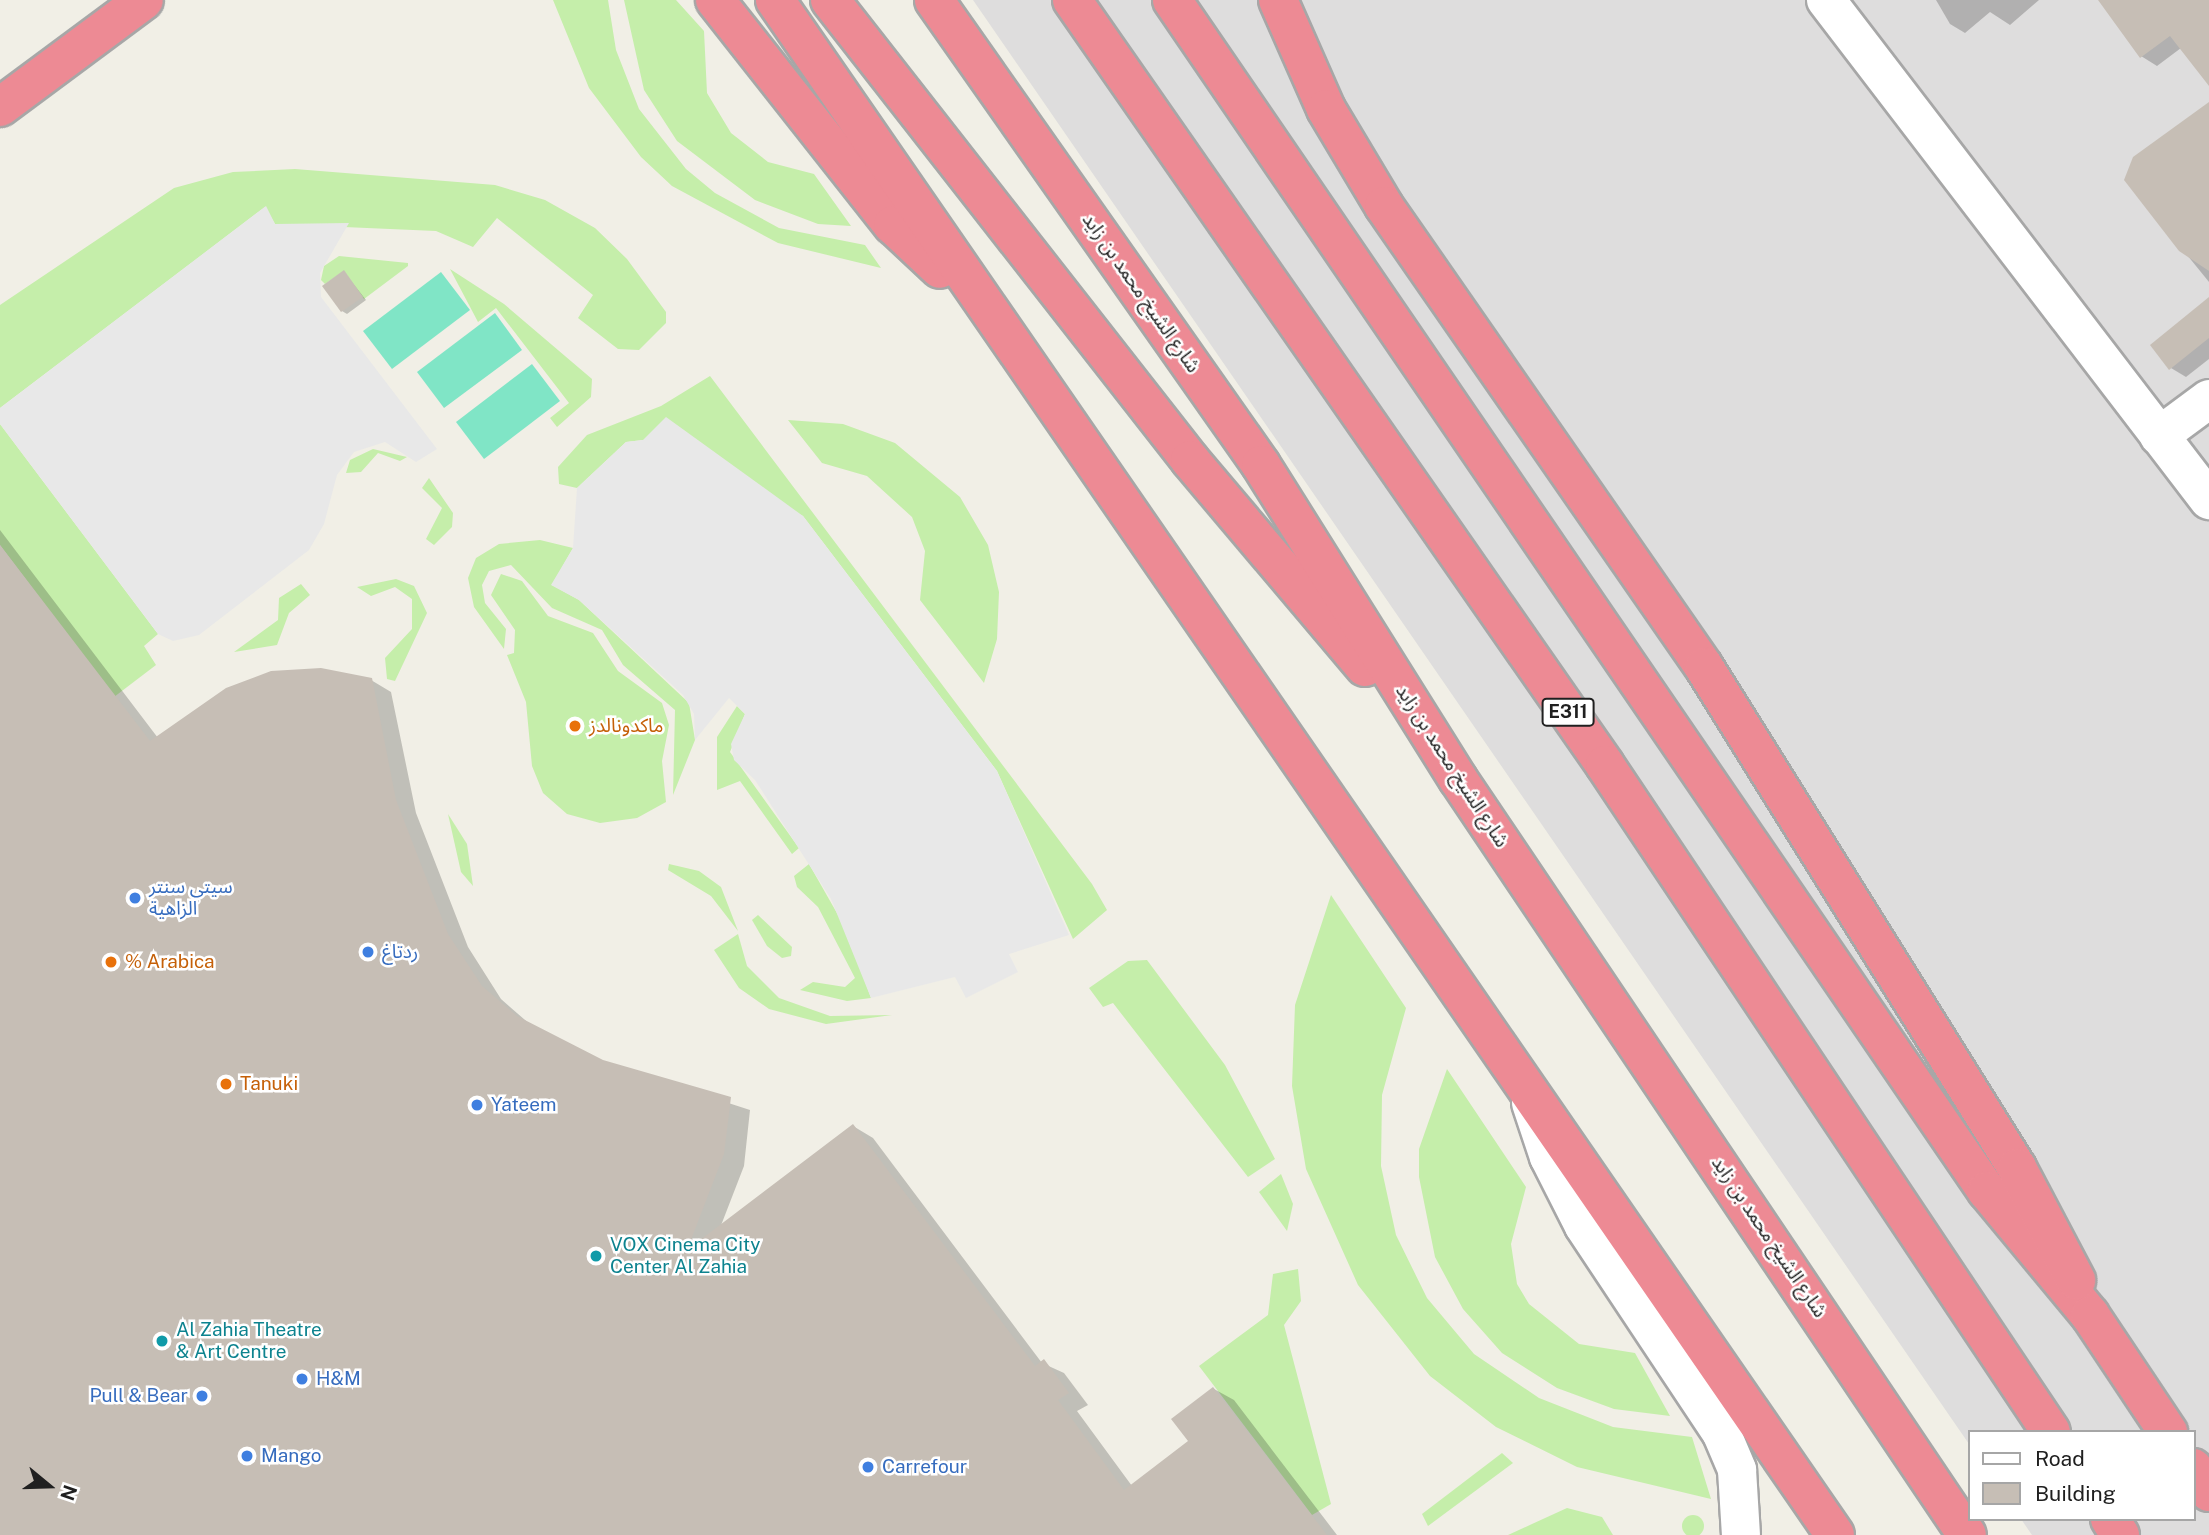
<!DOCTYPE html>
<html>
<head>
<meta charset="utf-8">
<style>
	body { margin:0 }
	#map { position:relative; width:2209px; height:1535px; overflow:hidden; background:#f1efe6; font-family:"Public Sans","Noto Sans Arabic",sans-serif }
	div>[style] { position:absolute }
	.residential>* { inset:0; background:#dedddd }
	.grass>* { inset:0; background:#c5eeaa }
	.round { border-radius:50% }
	.pitch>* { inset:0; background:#80e5c6 }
	.parking>* { inset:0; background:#e8e8e8 }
	.shadow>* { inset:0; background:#0003 }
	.building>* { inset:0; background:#c6beb5 }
	.roads { filter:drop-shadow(2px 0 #a7a7a7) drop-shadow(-2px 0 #a7a7a7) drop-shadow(0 2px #a7a7a7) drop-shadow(0 -2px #a7a7a7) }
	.minor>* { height:38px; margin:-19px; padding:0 19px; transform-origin:19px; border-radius:19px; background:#fff }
	.highway>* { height:38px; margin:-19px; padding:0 19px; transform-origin:19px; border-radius:19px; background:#ed8a94 }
	.dots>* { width:19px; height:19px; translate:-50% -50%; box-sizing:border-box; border:4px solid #fff; border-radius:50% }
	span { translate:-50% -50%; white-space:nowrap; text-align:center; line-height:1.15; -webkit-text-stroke:5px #fff; paint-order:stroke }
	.shield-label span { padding:2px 5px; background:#fff; border:2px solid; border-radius:5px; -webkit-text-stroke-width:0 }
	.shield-label { font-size:18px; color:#202020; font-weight:700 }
	.street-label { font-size:19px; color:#202020 }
	.food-label { font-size:19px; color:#c56008 }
	.left { translate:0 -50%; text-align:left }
	.shop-label { font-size:19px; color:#366cbe }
	.right { translate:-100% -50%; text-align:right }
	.culture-label { font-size:19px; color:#0d838f }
	.legend { position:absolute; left:1968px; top:1430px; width:228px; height:91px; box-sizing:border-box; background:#fff; border:2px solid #a6a6a6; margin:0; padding:9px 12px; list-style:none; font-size:21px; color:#202020 }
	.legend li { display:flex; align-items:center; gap:14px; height:35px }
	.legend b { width:35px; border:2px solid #a6a6a6 }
	.north { position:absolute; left:14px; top:1451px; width:70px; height:70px; -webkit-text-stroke:5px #fff; paint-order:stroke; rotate:109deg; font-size:19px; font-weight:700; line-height:28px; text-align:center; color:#202020 }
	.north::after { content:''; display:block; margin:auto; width:24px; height:32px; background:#202020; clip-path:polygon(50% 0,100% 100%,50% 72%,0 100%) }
</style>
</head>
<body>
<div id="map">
	<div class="residential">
		<div style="clip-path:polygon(973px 0,2209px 0,2209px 1535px,2032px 1535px,2021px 1519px,2193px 1519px,2193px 1432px,1969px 1432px,1969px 1444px)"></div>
	</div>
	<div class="grass">
		<div style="clip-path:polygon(553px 0,608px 0,616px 50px,639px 109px,686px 169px,715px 193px,779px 228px,865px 245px,881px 268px,778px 243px,672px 186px,641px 157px,589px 88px)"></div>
		<div style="clip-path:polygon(624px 0,676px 0,704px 31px,707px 93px,731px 133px,768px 162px,814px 174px,851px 226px,818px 224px,755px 200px,677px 141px,644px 90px)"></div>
		<div style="clip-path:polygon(295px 169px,495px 185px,545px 200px,595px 228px,627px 259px,666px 312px,666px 323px,639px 350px,618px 349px,578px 318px,593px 295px,497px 218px,473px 247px,436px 231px,275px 224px,265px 207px,0 408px,0 305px,174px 188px,233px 172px)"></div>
		<div style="clip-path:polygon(339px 256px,408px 263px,408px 266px,364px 299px,344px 271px,325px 284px,321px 280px,324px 266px)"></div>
		<div style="clip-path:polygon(450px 269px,504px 304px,592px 379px,591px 397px,557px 427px,550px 418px,569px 403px,496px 308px,478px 322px)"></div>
		<div style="clip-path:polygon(710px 376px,1092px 884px,1107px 910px,1073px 939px,997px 771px,803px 516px,643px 440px,626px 442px,577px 488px,559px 484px,558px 467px,587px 435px,661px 406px)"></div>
		<div style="clip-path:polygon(788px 420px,843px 424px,895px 443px,960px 497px,988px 545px,999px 592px,997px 639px,984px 683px,920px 600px,925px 551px,912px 517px,867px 476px,822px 463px)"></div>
		<div style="clip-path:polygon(0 424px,158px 634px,144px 646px,156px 665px,114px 697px,0 545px)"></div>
		<div style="clip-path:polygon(373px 449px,407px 457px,400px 461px,378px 453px,361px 472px,346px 473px,350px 460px)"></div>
		<div style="clip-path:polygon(429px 478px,453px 513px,452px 527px,434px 545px,426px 539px,442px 508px,422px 488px)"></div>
		<div style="clip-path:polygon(540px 540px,573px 548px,552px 585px,579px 600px,689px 703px,695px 740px,673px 795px,675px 710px,623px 665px,602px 630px,552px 608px,511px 565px,489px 571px,482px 585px,485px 603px,506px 629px,504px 649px,474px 607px,468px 578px,476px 558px,499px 544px)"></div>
		<div style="clip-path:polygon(501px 574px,522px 581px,548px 616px,593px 633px,618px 671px,662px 703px,669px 725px,662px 761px,666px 802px,637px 818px,600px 823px,567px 814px,543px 793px,532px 766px,526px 702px,507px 655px,514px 653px,515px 630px,491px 595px)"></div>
		<div style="clip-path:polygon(396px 579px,414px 586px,427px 613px,395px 681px,387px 679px,385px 658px,412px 629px,412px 599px,395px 587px,371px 596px,357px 587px)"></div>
		<div style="clip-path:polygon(301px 584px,310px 595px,289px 613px,277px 645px,234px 652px,278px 620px,279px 598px)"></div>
		<div style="clip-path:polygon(737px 706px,745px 714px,730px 752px,799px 848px,792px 854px,740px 781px,717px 790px,717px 737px)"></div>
		<div style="clip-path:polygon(448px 814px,467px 844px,473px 886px,461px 872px)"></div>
		<div style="clip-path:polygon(669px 864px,699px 871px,721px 887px,738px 931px,711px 896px,668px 870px)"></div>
		<div style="clip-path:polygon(809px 864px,846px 929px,871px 998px,847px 1001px,800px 990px,813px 982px,845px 987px,855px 978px,818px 907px,797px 887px,794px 876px)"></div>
		<div style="clip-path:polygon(1331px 895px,1406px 1008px,1382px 1095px,1381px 1166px,1396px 1235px,1427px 1298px,1474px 1354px,1539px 1398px,1613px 1427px,1692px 1437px,1711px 1499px,1577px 1467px,1496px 1427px,1430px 1376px,1358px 1285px,1306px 1169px,1292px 1086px,1295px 1005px)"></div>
		<div style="clip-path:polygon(758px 915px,792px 947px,791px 956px,782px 958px,767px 946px,752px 920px)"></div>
		<div style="clip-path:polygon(738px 934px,747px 966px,779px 998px,830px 1016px,892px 1015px,826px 1024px,769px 1009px,739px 988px,714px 950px)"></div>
		<div style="clip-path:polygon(1147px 960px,1225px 1065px,1275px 1159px,1248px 1177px,1113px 1003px,1103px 1007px,1089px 988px,1128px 961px)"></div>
		<div style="clip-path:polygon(1447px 1069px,1526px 1187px,1511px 1244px,1517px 1284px,1529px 1304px,1579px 1344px,1635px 1353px,1670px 1416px,1614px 1409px,1557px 1388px,1502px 1353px,1463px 1309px,1435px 1257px,1419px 1177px,1419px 1149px)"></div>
		<div style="clip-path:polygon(1281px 1174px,1293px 1204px,1287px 1231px,1259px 1192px)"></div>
		<div style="clip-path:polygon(1298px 1269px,1301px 1301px,1284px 1325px,1331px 1504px,1312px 1515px,1199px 1366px,1268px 1315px,1273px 1274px)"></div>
		<div style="clip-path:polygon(1502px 1453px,1513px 1463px,1428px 1526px,1422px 1514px)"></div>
		<div style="clip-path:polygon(1567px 1508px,1602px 1517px,1613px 1535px,1508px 1535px)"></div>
		<div class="round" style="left:1682px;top:1515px;width:22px;height:22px"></div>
	</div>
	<div class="pitch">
		<div style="clip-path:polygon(441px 272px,470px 310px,392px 369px,363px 331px)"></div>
		<div style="clip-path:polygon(495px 313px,522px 350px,444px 408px,417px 372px)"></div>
		<div style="clip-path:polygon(532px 364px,560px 401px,484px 459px,456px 422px)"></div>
	</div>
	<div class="parking">
		<div style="clip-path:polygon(266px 206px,275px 224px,349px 223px,320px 273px,321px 297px,437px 449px,416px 462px,385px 442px,354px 452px,337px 475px,324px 524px,309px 550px,199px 635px,173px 641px,158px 634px,0 424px,0 408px)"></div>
		<div style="clip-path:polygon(666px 417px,803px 516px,997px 771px,1069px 935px,1009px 954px,1018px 972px,966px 998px,955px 977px,871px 998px,831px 899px,755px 780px,734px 760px,731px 744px,745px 714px,729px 698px,695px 740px,694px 714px,683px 695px,579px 600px,551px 585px,573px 548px,577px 488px,626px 442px,643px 440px)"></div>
	</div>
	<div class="shadow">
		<div style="clip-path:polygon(1936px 0,2039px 0,2010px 25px,1990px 12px,1965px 33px,1950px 24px)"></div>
		<div style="clip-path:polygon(2100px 0,2209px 0,2209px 84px,2181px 48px,2157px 66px,2141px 56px)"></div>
		<div style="clip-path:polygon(2209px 104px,2209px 282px,2126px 180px)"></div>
		<div style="clip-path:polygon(344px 272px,366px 300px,347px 314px,342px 311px)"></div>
		<div style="clip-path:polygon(2209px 300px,2209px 359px,2186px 377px,2171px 368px)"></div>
		<div style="clip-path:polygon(0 530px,158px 738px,371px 680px,391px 692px,416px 813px,468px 947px,501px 999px,533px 1027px,602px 1062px,750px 1110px,744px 1166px,720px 1228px,853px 1126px,873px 1138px,1042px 1363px,1064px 1373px,1088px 1405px,1077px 1411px,1132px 1486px,1191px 1441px,1214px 1389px,1234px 1400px,1337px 1535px,0 1535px)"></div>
	</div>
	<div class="building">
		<div style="clip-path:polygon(2098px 0,2209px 0,2209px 86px,2170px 36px,2140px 58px)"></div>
		<div style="clip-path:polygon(2209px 102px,2209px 271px,2179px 251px,2124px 180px,2133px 157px)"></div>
		<div style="clip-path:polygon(344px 270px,363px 297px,341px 312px,322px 286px)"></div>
		<div style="clip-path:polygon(2209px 297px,2209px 338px,2169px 370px,2150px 345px)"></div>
		<div style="clip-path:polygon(0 545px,150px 741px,226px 688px,271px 671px,321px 668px,372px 678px,396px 800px,448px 934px,482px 986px,517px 1016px,603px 1060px,731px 1097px,724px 1154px,687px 1250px,853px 1124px,1035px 1366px,1044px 1359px,1069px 1393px,1058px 1400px,1124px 1490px,1188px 1441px,1171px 1419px,1213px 1387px,1327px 1535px,0 1535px)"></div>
	</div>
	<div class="roads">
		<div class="minor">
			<div style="left:1826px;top:0;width:630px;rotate:52.55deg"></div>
			<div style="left:2159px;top:436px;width:62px;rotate:-36.5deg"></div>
			<div style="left:1531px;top:1103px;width:57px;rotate:71.6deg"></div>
			<div style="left:1549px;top:1157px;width:77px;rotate:63.1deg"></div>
			<div style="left:1584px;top:1226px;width:250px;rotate:56.4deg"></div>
			<div style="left:1722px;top:1434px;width:39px;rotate:67deg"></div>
			<div style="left:1737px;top:1470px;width:65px;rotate:86.5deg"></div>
		</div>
		<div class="highway">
			<div style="left:715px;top:0;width:287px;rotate:51.7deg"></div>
			<div style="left:893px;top:225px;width:64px;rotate:43.1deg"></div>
			<div style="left:775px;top:0;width:1865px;rotate:55.37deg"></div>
			<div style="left:830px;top:0;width:584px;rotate:51.95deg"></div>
			<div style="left:1190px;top:460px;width:271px;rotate:49.8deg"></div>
			<div style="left:934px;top:0;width:568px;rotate:54.88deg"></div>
			<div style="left:1261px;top:465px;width:371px;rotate:57.9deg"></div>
			<div style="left:1458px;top:779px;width:911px;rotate:56.05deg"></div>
			<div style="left:1072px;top:0;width:932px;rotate:55.13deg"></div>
			<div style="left:1605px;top:765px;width:802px;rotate:56.23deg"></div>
			<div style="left:1172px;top:0;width:1443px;rotate:55.62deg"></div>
			<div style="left:1987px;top:1191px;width:161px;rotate:50.3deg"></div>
			<div style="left:2090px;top:1315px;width:141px;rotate:56.3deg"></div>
			<div style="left:1278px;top:0;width:119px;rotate:66.2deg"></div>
			<div style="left:1326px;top:109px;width:113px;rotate:59.1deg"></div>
			<div style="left:1384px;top:206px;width:561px;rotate:55.23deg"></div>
			<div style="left:1704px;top:667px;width:591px;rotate:58deg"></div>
			<div style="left:2017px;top:1168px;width:127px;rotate:62.2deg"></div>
			<div style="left:0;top:107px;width:179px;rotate:-36.6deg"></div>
			<div style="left:2193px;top:1468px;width:29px;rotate:56deg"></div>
			<div style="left:2110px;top:1519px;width:19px;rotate:58deg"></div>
		</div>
	</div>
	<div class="dots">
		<div style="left:575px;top:726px;background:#e8710a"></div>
		<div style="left:135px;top:898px;background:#3f7fe0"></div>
		<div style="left:368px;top:952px;background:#3f7fe0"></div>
		<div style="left:111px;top:962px;background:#e8710a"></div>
		<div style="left:226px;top:1084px;background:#e8710a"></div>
		<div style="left:477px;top:1105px;background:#3f7fe0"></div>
		<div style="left:596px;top:1256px;background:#0f9aa8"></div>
		<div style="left:162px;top:1341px;background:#0f9aa8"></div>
		<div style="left:302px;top:1379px;background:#3f7fe0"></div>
		<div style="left:202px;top:1396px;background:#3f7fe0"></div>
		<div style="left:247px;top:1456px;background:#3f7fe0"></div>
		<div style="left:868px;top:1467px;background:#3f7fe0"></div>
	</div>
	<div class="shield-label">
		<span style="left:1568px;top:712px">E311</span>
	</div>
	<div class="street-label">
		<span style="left:1141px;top:293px;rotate:55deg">شارع الشيخ محمد بن زايد</span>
		<span style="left:1452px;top:766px;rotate:57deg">شارع الشيخ محمد بن زايد</span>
		<span style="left:1769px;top:1237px;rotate:56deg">شارع الشيخ محمد بن زايد</span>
	</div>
	<div class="food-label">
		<span class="left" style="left:589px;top:726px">ماكدونالدز</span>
		<span class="left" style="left:125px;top:962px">% Arabica</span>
		<span class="left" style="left:240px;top:1084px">Tanuki</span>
	</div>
	<div class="shop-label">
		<span class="left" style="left:149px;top:898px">سيتي سنتر<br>الزاهية</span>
		<span class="left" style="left:382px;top:952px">ردتاغ</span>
		<span class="left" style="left:491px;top:1105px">Yateem</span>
		<span class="left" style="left:316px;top:1379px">H&amp;M</span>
		<span class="right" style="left:188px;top:1396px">Pull &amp; Bear</span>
		<span class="left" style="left:261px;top:1456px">Mango</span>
		<span class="left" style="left:882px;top:1467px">Carrefour</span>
	</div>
	<div class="culture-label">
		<span class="left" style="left:610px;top:1256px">VOX Cinema City<br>Center Al Zahia</span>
		<span class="left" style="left:176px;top:1341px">Al Zahia Theatre<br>&amp; Art Centre</span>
	</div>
	<ul class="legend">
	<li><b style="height:9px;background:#fff"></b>Road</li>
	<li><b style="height:19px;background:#c6beb5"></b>Building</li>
	</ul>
	<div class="north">N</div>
</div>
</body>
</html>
